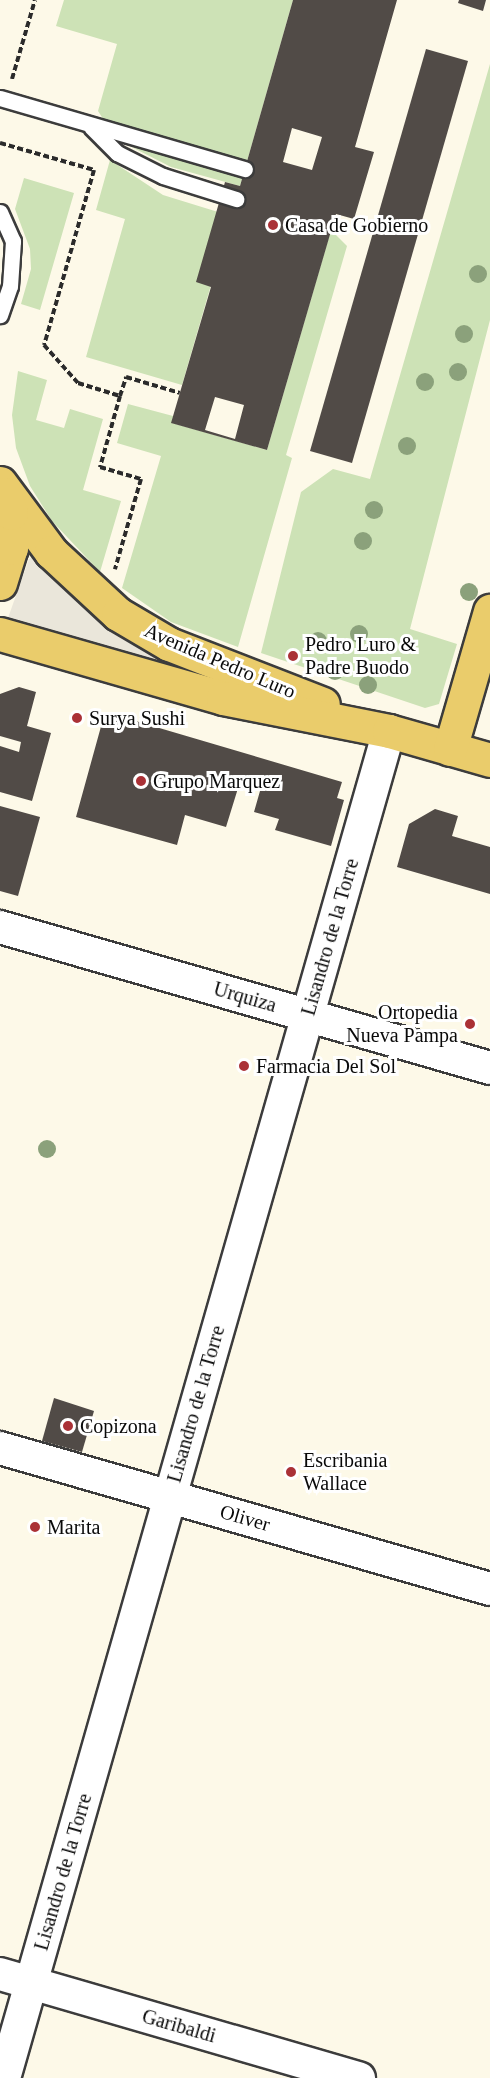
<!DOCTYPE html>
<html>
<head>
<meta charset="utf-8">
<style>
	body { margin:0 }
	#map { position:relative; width:490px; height:2078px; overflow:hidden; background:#fdf9e8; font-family:Georgia,serif }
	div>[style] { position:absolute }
	.green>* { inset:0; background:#cde2b6 }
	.plaza>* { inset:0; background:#eae6da }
	.building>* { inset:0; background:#514b47 }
	.path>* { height:4px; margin-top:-2px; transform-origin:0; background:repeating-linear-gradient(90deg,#2b2b2b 0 6px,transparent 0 9px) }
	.roads { filter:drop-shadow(2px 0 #3c3c3c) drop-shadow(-2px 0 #3c3c3c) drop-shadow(0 2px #3c3c3c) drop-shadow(0 -2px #3c3c3c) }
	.service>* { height:15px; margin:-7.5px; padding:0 7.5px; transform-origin:7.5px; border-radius:7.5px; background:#fff }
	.minor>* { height:32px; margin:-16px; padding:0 16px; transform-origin:16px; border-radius:16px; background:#fff }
	.primary>* { height:33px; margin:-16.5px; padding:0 16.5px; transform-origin:16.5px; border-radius:16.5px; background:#eacc6b }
	.trees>* { width:18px; height:18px; margin:-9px; border-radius:50%; background:#8ba17b }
	.dots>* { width:16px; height:16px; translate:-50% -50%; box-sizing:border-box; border:3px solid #fff; border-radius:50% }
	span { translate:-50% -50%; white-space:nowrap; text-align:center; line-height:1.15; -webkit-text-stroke:6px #fff; paint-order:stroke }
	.poi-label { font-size:20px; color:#090909 }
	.left { translate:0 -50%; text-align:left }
	.right { translate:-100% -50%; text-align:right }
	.street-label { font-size:20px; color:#090909 }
</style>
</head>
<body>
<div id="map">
	<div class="green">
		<div style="clip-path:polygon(64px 0,293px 0,240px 186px,171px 167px,116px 139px,98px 111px,117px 44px,56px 26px)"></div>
		<div style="clip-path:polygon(490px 64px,490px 320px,410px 629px,457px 644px,439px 704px,425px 708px,261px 653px,301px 492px,333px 469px,370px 479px)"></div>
		<div style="clip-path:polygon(110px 160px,163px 195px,231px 216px,182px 385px,86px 357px,125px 219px,96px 210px)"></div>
		<div style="clip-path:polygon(24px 178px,74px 193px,40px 310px,21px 304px,31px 269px,30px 249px,15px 209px)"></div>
		<div style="clip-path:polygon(331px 230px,347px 246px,286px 455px,292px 458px,238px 647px,171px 622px,122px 588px,161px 456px,117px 443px,128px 404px,173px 416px,172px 423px,267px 450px)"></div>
		<div style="clip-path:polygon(18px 371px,47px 380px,36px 420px,64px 428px,70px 409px,103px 419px,83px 490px,121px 501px,100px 572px,52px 521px,30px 486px,16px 448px,12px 415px)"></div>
	</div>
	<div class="plaza">
		<div style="clip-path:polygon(35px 555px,216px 681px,8px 618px,29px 559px)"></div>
	</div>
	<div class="building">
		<div style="clip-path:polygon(evenodd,293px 0,397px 0,355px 147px,374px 152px,354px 219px,336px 214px,267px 450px,171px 423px,211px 287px,196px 282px,225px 182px,240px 186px,293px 0,292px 128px,322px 137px,312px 170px,283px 162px,292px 128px,293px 0,215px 397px,244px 405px,235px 439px,205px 430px,215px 397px)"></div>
		<div style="clip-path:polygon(459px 0,486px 0,483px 11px,458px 3px)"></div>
		<div style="clip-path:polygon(426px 49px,468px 61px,352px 463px,310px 451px)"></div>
		<div style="clip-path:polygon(19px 687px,36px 692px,27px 726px,51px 733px,32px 801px,0 792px,0 746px,19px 752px,21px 742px,0 736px,0 694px)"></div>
		<div style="clip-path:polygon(105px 712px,342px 782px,337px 798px,344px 800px,331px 846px,275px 830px,279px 819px,254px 812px,260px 791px,239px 785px,226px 827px,185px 815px,177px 845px,76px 817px)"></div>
		<div style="clip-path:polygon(0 806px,40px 817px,18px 896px,0 891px)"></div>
		<div style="clip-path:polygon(435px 809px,458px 816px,452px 836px,490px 847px,490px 894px,397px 867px,409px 824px)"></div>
		<div style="clip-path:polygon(54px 1398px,94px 1411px,82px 1452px,42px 1441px)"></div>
	</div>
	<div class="path">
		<div style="left:12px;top:79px;width:82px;rotate:-73.8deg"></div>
		<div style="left:0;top:143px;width:98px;rotate:16deg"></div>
		<div style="left:94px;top:170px;width:182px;rotate:105.9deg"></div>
		<div style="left:44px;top:345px;width:51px;rotate:48.2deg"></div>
		<div style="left:78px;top:383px;width:44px;rotate:17.2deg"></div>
		<div style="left:120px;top:396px;width:74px;rotate:105.7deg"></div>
		<div style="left:100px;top:467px;width:43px;rotate:16.3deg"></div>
		<div style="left:141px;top:479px;width:94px;rotate:106.1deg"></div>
		<div style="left:120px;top:396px;width:20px;rotate:-72deg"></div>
		<div style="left:126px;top:377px;width:56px;rotate:16.5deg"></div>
	</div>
	<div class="roads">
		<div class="service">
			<div style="left:0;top:98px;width:255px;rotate:16.2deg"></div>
			<div style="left:91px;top:127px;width:37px;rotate:45deg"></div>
			<div style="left:117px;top:153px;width:51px;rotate:26.6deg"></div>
			<div style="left:163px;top:176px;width:77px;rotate:17.5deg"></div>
			<div style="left:0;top:212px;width:32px;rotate:66deg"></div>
			<div style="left:13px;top:241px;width:45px;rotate:93.8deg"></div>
			<div style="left:10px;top:286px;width:31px;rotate:109deg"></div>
		</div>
		<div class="minor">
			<div style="left:0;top:927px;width:510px;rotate:16.05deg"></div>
			<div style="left:0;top:1448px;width:510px;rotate:16.05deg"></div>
			<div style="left:0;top:1974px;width:374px;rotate:16.2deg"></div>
			<div style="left:4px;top:2078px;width:1401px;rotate:-74.05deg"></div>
		</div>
		<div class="primary">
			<div style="left:0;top:483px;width:86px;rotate:53.5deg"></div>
			<div style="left:51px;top:552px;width:91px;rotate:42.8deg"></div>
			<div style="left:118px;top:614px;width:59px;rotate:30.5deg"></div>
			<div style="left:169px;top:644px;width:165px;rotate:21.3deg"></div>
			<div style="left:0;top:583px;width:37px;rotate:-73deg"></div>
			<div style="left:11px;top:548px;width:35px;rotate:-90deg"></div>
			<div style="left:11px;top:513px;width:20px;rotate:-108deg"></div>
			<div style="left:0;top:634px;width:232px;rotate:16deg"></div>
			<div style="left:223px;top:698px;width:169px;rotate:11.2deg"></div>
			<div style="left:389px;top:731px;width:105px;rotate:16deg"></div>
			<div style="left:450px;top:749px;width:144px;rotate:-73.8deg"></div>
		</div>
	</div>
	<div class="trees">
		<div style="left:478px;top:274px"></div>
		<div style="left:464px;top:334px"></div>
		<div style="left:458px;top:372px"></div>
		<div style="left:425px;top:382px"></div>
		<div style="left:407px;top:446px"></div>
		<div style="left:374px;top:510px"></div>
		<div style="left:363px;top:541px"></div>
		<div style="left:469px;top:592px"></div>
		<div style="left:359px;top:634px"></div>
		<div style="left:318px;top:641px"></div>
		<div style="left:335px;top:671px"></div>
		<div style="left:368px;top:685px"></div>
		<div style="left:47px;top:1149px"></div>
	</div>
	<div class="dots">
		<div style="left:273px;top:225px;background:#aa3136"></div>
		<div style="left:293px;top:656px;background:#aa3136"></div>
		<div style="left:77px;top:718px;background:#aa3136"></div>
		<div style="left:141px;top:781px;background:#aa3136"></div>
		<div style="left:470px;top:1024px;background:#aa3136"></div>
		<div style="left:244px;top:1066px;background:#aa3136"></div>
		<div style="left:68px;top:1426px;background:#aa3136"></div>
		<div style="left:291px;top:1472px;background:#aa3136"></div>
		<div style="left:35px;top:1527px;background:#aa3136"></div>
	</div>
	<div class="poi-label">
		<span class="left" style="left:285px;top:225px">Casa de Gobierno</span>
		<span class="left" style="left:305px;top:656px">Pedro Luro &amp;<br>Padre Buodo</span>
		<span class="left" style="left:89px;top:718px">Surya Sushi</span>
		<span class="left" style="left:153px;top:781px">Grupo Marquez</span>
		<span class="right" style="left:458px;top:1024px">Ortopedia<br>Nueva Pampa</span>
		<span class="left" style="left:256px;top:1066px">Farmacia Del Sol</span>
		<span class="left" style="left:80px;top:1426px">Copizona</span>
		<span class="left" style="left:303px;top:1472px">Escribania<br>Wallace</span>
		<span class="left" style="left:47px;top:1527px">Marita</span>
	</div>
	<div class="street-label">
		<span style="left:220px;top:661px;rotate:23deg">Avenida Pedro Luro</span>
		<span style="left:330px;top:937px;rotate:-74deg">Lisandro de la Torre</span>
		<span style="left:245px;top:997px;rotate:16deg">Urquiza</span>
		<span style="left:196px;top:1404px;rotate:-74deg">Lisandro de la Torre</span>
		<span style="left:245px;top:1518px;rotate:16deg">Oliver</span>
		<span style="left:63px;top:1872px;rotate:-74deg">Lisandro de la Torre</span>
		<span style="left:179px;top:2026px;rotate:16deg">Garibaldi</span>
	</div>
</div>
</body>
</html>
